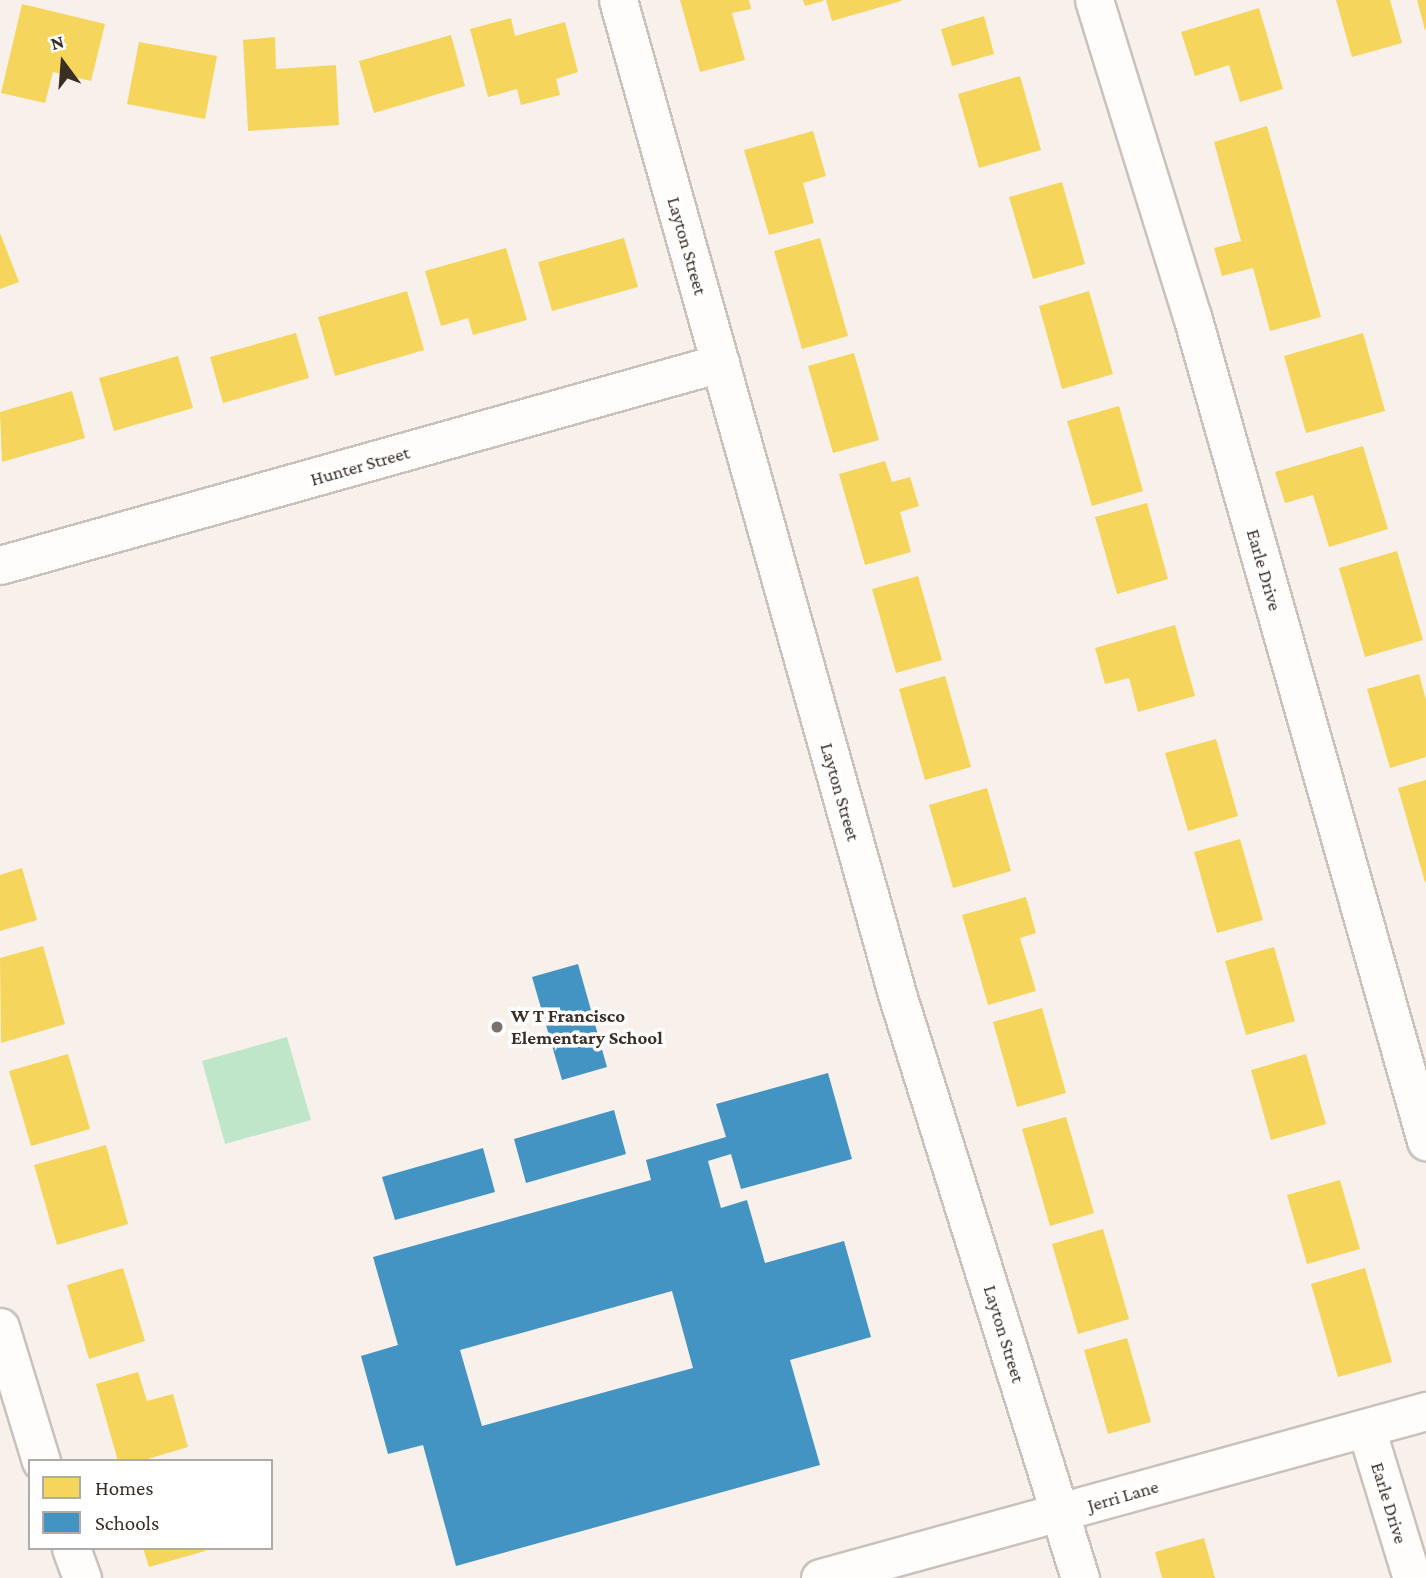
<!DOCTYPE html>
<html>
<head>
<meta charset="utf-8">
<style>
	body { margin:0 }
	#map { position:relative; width:1426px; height:1578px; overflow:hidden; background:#f8f0eb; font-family:"Crimson Pro",serif }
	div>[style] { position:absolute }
	.green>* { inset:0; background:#c0e6c9 }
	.homes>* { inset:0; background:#f6d55c }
	.schools>* { inset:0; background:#4393c3 }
	.roads { filter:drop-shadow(2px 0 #cac1bb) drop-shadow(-2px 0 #cac1bb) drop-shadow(0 2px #cac1bb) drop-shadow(0 -2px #cac1bb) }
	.minor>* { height:37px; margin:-18.5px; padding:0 18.5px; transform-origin:18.5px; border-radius:18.5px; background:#fefdfc }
	.dots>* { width:19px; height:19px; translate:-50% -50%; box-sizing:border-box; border:4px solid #fff; border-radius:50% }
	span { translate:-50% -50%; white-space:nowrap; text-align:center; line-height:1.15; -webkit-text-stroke:7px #fff; paint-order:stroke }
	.street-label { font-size:19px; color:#3b2e25 }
	.poi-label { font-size:19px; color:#3b2e25; font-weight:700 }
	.left { translate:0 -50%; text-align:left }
	.legend { position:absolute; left:28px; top:1459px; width:245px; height:91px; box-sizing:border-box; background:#fff; border:2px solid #b1aba8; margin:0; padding:9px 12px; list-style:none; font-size:21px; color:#3b2e25 }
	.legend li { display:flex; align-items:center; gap:14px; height:35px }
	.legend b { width:35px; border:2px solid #b1aba8 }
	.north { position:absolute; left:28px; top:28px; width:70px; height:70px; -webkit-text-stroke:5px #fff; paint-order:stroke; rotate:344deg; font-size:19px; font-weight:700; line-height:28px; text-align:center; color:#3b2e25 }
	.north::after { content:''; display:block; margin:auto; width:24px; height:32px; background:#3b2e25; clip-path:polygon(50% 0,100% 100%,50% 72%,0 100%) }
</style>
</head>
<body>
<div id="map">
	<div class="green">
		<div style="clip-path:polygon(287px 1037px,311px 1120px,225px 1144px,202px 1061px)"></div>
	</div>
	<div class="homes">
		<div style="clip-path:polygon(680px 0,749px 0,751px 9px,732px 13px,745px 60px,700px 72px)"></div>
		<div style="clip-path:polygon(803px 0,823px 0,823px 1px,805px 6px)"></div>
		<div style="clip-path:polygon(826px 0,901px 0,901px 1px,832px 21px)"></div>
		<div style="clip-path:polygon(1336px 0,1390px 0,1402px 43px,1352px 57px)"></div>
		<div style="clip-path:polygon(1417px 0,1426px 0,1426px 30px,1425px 30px)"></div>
		<div style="clip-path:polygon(22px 4px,105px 24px,91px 81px,53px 72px,45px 103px,1px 93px)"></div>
		<div style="clip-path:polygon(1259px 8px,1283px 89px,1240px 102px,1229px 65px,1195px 76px,1181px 32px)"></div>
		<div style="clip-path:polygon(984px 16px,994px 54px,952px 66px,941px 29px)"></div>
		<div style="clip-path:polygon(511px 18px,515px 36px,565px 22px,578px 72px,556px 79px,560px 95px,521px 105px,517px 89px,488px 97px,470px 29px)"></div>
		<div style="clip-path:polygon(451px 35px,465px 86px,374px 113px,359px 61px)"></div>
		<div style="clip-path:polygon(275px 37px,276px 69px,336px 65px,339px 125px,248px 131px,243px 40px)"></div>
		<div style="clip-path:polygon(139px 42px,217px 56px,205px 119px,127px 104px)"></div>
		<div style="clip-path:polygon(1020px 76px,1041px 150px,979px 168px,958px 94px)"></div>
		<div style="clip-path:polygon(1267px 126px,1321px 317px,1270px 331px,1253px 268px,1222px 276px,1214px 248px,1241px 241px,1214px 142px)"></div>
		<div style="clip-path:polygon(813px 131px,826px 176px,803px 183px,814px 223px,769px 235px,744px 150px)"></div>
		<div style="clip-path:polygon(1062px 182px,1085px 264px,1033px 279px,1009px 197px)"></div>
		<div style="clip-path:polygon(0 233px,19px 282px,0 289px)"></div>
		<div style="clip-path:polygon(624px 238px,638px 287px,552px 311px,538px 262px)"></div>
		<div style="clip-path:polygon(820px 238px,848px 336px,802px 349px,774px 251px)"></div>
		<div style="clip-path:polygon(506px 248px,527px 320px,473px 335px,468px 318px,441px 326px,425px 271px)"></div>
		<div style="clip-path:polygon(407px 291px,424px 350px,335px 376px,318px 317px)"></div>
		<div style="clip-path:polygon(1089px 291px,1113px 374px,1062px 389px,1039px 306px)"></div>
		<div style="clip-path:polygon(296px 333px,309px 378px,223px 403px,210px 357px)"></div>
		<div style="clip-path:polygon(1363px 333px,1385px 411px,1306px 433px,1284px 356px)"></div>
		<div style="clip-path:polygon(854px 353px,879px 440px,833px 453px,808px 366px)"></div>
		<div style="clip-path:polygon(178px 356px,193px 408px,114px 431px,99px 378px)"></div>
		<div style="clip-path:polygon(72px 391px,85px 438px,2px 462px,0 412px)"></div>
		<div style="clip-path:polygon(1119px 406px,1143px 491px,1092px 506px,1067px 421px)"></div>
		<div style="clip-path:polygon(1363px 446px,1388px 529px,1329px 547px,1313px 495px,1285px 503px,1275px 472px)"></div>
		<div style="clip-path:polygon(885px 461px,892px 482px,910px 477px,919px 506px,900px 512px,911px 552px,865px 565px,839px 474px)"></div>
		<div style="clip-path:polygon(1147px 503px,1168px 579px,1117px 594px,1095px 517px)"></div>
		<div style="clip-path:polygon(1397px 551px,1423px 640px,1365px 657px,1339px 568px)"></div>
		<div style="clip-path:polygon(918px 576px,942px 660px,896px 673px,872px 589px)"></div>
		<div style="clip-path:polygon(1175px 625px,1195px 696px,1138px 712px,1129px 678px,1105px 684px,1095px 648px)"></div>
		<div style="clip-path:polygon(1419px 674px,1426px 700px,1426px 757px,1390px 768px,1367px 689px)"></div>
		<div style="clip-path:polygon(945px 676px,971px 767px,925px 780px,899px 689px)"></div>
		<div style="clip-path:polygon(1216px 739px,1238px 816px,1188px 831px,1165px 753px)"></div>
		<div style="clip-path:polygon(1426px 780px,1426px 882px,1425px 882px,1398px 788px)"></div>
		<div style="clip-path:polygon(987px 788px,1011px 871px,953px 888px,929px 805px)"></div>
		<div style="clip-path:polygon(1240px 839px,1263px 920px,1217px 933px,1194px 852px)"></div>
		<div style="clip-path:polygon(22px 868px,37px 920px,0 931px,0 875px)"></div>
		<div style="clip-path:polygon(1026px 897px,1036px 933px,1020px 938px,1036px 991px,988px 1005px,962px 915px)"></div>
		<div style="clip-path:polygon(43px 946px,65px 1024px,1px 1043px,0 958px)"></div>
		<div style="clip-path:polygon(1274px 947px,1295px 1021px,1246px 1035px,1225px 961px)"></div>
		<div style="clip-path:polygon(1042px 1008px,1066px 1093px,1017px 1107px,993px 1022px)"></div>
		<div style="clip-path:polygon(68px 1054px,90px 1129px,31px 1146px,9px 1071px)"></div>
		<div style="clip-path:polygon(1306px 1054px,1326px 1124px,1271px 1140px,1251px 1070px)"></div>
		<div style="clip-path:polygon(1066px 1117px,1094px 1213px,1050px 1226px,1022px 1129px)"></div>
		<div style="clip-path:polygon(106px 1145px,128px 1224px,57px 1245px,34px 1165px)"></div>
		<div style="clip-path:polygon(1340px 1180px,1360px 1249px,1307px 1264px,1287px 1195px)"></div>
		<div style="clip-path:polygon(1103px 1229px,1129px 1319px,1078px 1334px,1052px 1244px)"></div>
		<div style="clip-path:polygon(123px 1268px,145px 1341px,89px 1359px,67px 1285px)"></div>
		<div style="clip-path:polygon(1365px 1268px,1392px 1362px,1338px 1377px,1311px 1284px)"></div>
		<div style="clip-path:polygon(1127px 1338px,1151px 1422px,1108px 1434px,1084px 1350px)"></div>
		<div style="clip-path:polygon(138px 1372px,147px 1401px,173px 1394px,188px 1447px,141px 1461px,118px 1461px,96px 1384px)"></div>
		<div style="clip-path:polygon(1204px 1538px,1215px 1578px,1162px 1578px,1155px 1552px)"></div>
		<div style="clip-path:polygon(143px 1548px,205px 1548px,205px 1551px,149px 1567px)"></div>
	</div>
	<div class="schools">
		<div style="clip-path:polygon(578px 964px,607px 1067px,562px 1080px,532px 977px)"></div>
		<div style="clip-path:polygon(evenodd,828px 1073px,852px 1159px,741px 1189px,731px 1154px,708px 1161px,721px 1208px,747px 1200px,765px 1263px,844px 1241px,871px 1337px,790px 1360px,820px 1465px,456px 1566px,423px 1445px,388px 1454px,361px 1356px,398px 1345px,373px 1257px,651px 1180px,646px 1160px,726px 1137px,716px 1104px,828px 1073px,672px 1291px,693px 1368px,482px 1426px,460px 1350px,672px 1291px)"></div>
		<div style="clip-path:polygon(614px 1110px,626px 1154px,526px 1183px,514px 1139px)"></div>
		<div style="clip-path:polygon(483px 1148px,495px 1192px,395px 1220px,382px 1177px)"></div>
	</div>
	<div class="roads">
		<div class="minor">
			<div style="left:618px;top:0;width:1032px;rotate:74.32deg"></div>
			<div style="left:897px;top:994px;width:612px;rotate:72.6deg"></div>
			<div style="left:1094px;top:0;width:331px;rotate:72.8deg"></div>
			<div style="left:1192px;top:316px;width:858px;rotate:74.16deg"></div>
			<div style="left:0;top:565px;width:748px;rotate:-15.67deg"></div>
			<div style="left:0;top:1327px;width:140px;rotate:73deg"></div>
			<div style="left:1366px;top:1428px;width:157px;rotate:73deg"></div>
			<div style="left:71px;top:1548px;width:32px;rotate:70deg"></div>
			<div style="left:820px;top:1578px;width:629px;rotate:-15.41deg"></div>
		</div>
	</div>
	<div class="dots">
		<div style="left:497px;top:1027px;background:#7d726a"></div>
	</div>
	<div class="street-label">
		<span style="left:687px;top:246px;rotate:74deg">Layton Street</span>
		<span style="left:360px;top:466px;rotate:-16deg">Hunter Street</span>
		<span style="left:1264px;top:570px;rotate:74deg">Earle Drive</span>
		<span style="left:840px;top:792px;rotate:74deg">Layton Street</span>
		<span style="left:1004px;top:1334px;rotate:73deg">Layton Street</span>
		<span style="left:1123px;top:1496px;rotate:-16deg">Jerri Lane</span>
		<span style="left:1389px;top:1503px;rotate:73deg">Earle Drive</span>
	</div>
	<div class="poi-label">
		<span class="left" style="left:511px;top:1027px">W T Francisco<br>Elementary School</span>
	</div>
	<ul class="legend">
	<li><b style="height:19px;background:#f6d55c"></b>Homes</li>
	<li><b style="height:19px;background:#4393c3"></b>Schools</li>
	</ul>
	<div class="north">N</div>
</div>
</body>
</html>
